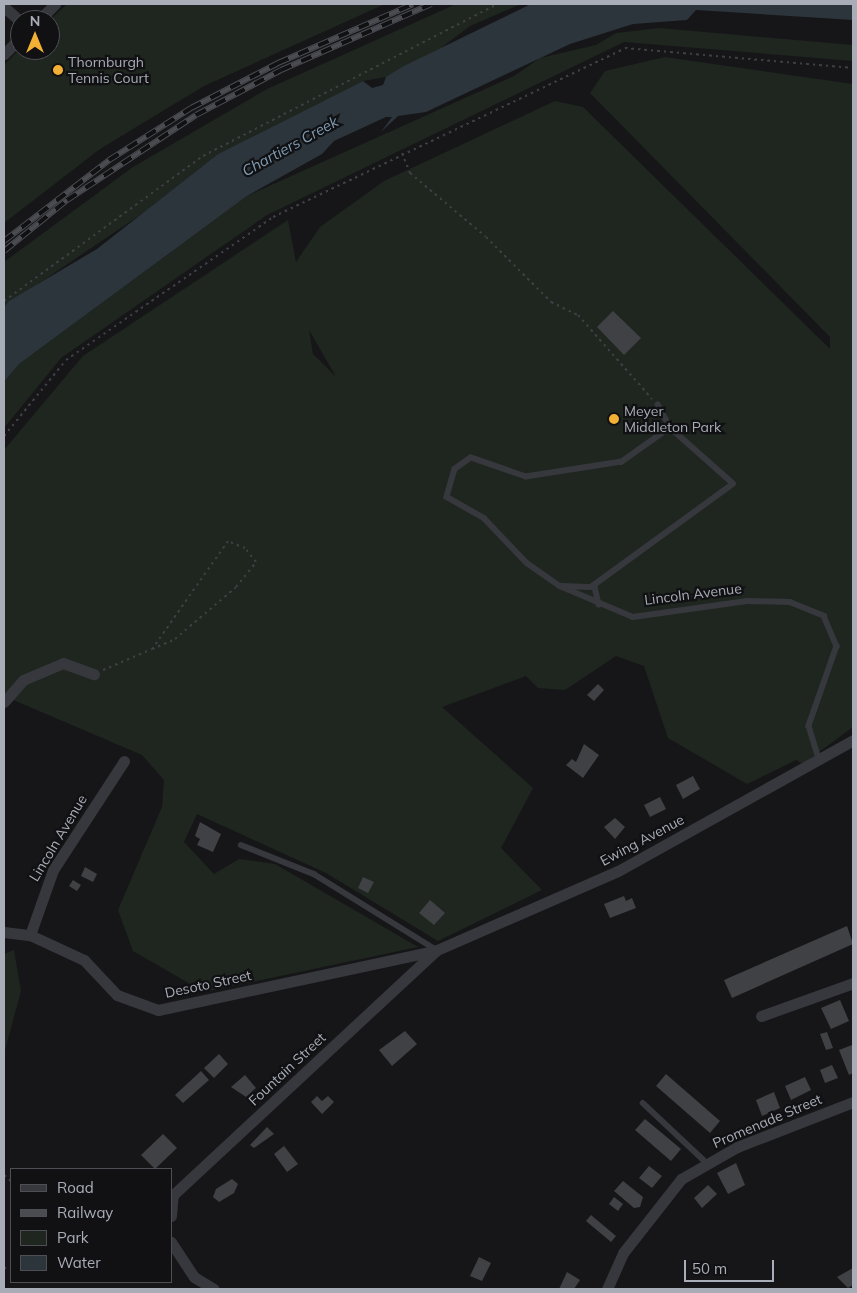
<!DOCTYPE html>
<html>
<head>
<meta charset="utf-8">
<style>
	body { margin:0 }
	#map { position:relative; width:857px; height:1293px; overflow:hidden; background:#161618; font-family:Mulish,sans-serif }
	div>[style] { position:absolute }
	.green>* { inset:0; background:#1e261f }
	.water>* { inset:0; background:#2c353c }
	.building>* { inset:0; background:#404145 }
	.path>* { height:2px; margin-top:-1px; transform-origin:0; background:repeating-linear-gradient(90deg,#3d3f44 0 2.5px,transparent 0 6.5px) }
	.service>* { height:5.5px; margin:-2.75px; padding:0 2.75px; transform-origin:2.75px; border-radius:2.75px; background:#37383d }
	.minor>* { height:11px; margin:-5.5px; padding:0 5.5px; transform-origin:5.5px; border-radius:5.5px; background:#37383d }
	.rail>* { height:5.5px; margin-top:-2.75px; transform-origin:0; background:repeating-linear-gradient(90deg,#111113 0 11px,#4a4c52 0 22px); box-sizing:border-box; border-block:1px solid #4a4c52 }
	.dots>* { width:14px; height:14px; translate:-50% -50%; box-sizing:border-box; border:2px solid #111113; border-radius:50% }
	span { translate:-50% -50%; white-space:nowrap; text-align:center; line-height:1.15; -webkit-text-stroke:4.5px #111113; paint-order:stroke }
	.poi-label { font-size:14px; color:#a8adb8 }
	.left { translate:0 -50%; text-align:left }
	.street-label { font-size:14px; color:#a8adb8 }
	.water-label { font-size:15px; color:#7f9bb3; font-style:italic }
	.frame { position:absolute; inset:0; border:5px solid #a8adb8; pointer-events:none }
	.legend { position:absolute; left:10px; top:1168px; width:162px; height:115px; box-sizing:border-box; background:#111113; border:1px solid #4d4f55; margin:0; padding:6px 9px; list-style:none; font-size:15px; color:#a8adb8 }
	.legend li { display:flex; align-items:center; gap:10px; height:25px }
	.legend b { width:25px; border:1px solid #4d4f55 }
	.north { position:absolute; left:10px; top:10px; width:50px; height:50px; box-sizing:border-box; background:#111113; border:1px solid #4d4f55; border-radius:50%; rotate:0deg; font-size:14px; font-weight:700; line-height:20px; text-align:center; color:#a8adb8 }
	.north::after { content:''; display:block; margin:auto; width:18px; height:22px; background:#f2b134; clip-path:polygon(50% 0,100% 100%,50% 72%,0 100%) }
	.scale { position:absolute; left:684px; top:1260px; width:90px; height:22px; box-sizing:border-box; border:2px solid #a8adb8; border-top:0; padding-left:6px; font-size:15px; line-height:18px; white-space:nowrap; color:#a8adb8; -webkit-text-stroke:4px #111113; paint-order:stroke }
</style>
</head>
<body>
<div id="map">
	<div class="green">
		<div style="clip-path:polygon(67px 4px,385px 4px,204px 86px,100px 149px,4px 223px,4px 65px,20px 49px,50px 50px,50px 20px)"></div>
		<div style="clip-path:polygon(456px 4px,521px 4px,470px 26px,441px 48px,386px 77px,363px 81px,218px 154px,143px 213px,4px 307px,4px 262px,133px 167px,267px 89px)"></div>
		<div style="clip-path:polygon(659px 28px,853px 45px,853px 61px,624px 42px,267px 215px,61px 358px,4px 428px,4px 382px,19px 364px,247px 196px,514px 76px,540px 58px,596px 45px,616px 33px)"></div>
		<div style="clip-path:polygon(evenodd,665px 57px,853px 84px,853px 727px,803px 764px,796px 760px,747px 784px,668px 738px,644px 666px,616px 656px,565px 690px,538px 688px,526px 676px,442px 707px,533px 788px,501px 848px,542px 890px,438px 941px,326px 873px,197px 814px,184px 842px,214px 874px,239px 859px,275px 864px,418px 947px,204px 992px,133px 951px,118px 910px,162px 807px,164px 780px,142px 755px,4px 696px,4px 450px,83px 356px,288px 220px,296px 262px,320px 227px,384px 181px,555px 101px,583px 107px,830px 349px,830px 337px,590px 93px,605px 71px,665px 57px,309px 330px,335px 375px,335px 376px,313px 354px,309px 330px)"></div>
		<div style="clip-path:polygon(14px 950px,21px 991px,4px 1054px,4px 954px)"></div>
	</div>
	<div class="water">
		<div style="clip-path:polygon(531px 4px,853px 4px,853px 20px,696px 10px,687px 20px,633px 24px,570px 44px,426px 112px,398px 116px,381px 132px,392px 117px,386px 117px,334px 141px,322px 154px,247px 196px,19px 364px,4px 382px,4px 307px,9px 301px,97px 249px,218px 154px,363px 81px,372px 88px,383px 85px,386px 77px,402px 67px)"></div>
	</div>
	<div class="building">
		<div style="clip-path:polygon(613px 311px,641px 338px,624px 355px,597px 327px)"></div>
		<div style="clip-path:polygon(598px 684px,604px 690px,594px 701px,587px 695px)"></div>
		<div style="clip-path:polygon(584px 744px,599px 755px,583px 778px,566px 765px,572px 759px,576px 762px)"></div>
		<div style="clip-path:polygon(693px 776px,700px 789px,683px 799px,676px 785px)"></div>
		<div style="clip-path:polygon(660px 797px,666px 809px,650px 817px,644px 805px)"></div>
		<div style="clip-path:polygon(615px 818px,625px 827px,615px 839px,604px 827px)"></div>
		<div style="clip-path:polygon(200px 822px,221px 834px,213px 852px,197px 845px,200px 839px,195px 836px)"></div>
		<div style="clip-path:polygon(85px 867px,97px 874px,93px 882px,81px 876px)"></div>
		<div style="clip-path:polygon(363px 877px,374px 882px,368px 893px,358px 888px)"></div>
		<div style="clip-path:polygon(73px 880px,81px 885px,77px 891px,69px 886px)"></div>
		<div style="clip-path:polygon(624px 896px,626px 901px,632px 898px,636px 908px,610px 918px,604px 904px)"></div>
		<div style="clip-path:polygon(430px 900px,445px 913px,434px 925px,419px 913px)"></div>
		<div style="clip-path:polygon(847px 926px,853px 944px,732px 998px,724px 980px)"></div>
		<div style="clip-path:polygon(840px 1000px,849px 1021px,831px 1029px,821px 1008px)"></div>
		<div style="clip-path:polygon(405px 1031px,417px 1044px,392px 1066px,379px 1050px)"></div>
		<div style="clip-path:polygon(827px 1032px,833px 1048px,826px 1050px,820px 1034px)"></div>
		<div style="clip-path:polygon(852px 1045px,853px 1073px,849px 1075px,839px 1050px)"></div>
		<div style="clip-path:polygon(219px 1054px,228px 1064px,214px 1078px,204px 1068px)"></div>
		<div style="clip-path:polygon(832px 1065px,838px 1078px,825px 1083px,820px 1070px)"></div>
		<div style="clip-path:polygon(201px 1071px,209px 1080px,183px 1103px,175px 1095px)"></div>
		<div style="clip-path:polygon(666px 1074px,720px 1121px,710px 1133px,656px 1086px)"></div>
		<div style="clip-path:polygon(245px 1075px,256px 1088px,246px 1097px,231px 1087px)"></div>
		<div style="clip-path:polygon(805px 1077px,811px 1090px,791px 1100px,785px 1086px)"></div>
		<div style="clip-path:polygon(774px 1092px,780px 1108px,762px 1116px,756px 1100px)"></div>
		<div style="clip-path:polygon(317px 1096px,322px 1101px,328px 1096px,334px 1102px,322px 1114px,311px 1102px)"></div>
		<div style="clip-path:polygon(645px 1119px,681px 1149px,671px 1161px,635px 1130px)"></div>
		<div style="clip-path:polygon(267px 1127px,274px 1134px,254px 1148px,250px 1145px)"></div>
		<div style="clip-path:polygon(163px 1134px,177px 1148px,155px 1169px,141px 1155px)"></div>
		<div style="clip-path:polygon(284px 1146px,298px 1164px,287px 1172px,274px 1154px)"></div>
		<div style="clip-path:polygon(736px 1163px,745px 1185px,728px 1194px,717px 1173px)"></div>
		<div style="clip-path:polygon(649px 1166px,662px 1176px,652px 1188px,639px 1178px)"></div>
		<div style="clip-path:polygon(232px 1179px,238px 1184px,234px 1193px,219px 1202px,213px 1197px,216px 1189px)"></div>
		<div style="clip-path:polygon(623px 1181px,643px 1197px,640px 1207px,634px 1208px,614px 1191px)"></div>
		<div style="clip-path:polygon(708px 1185px,717px 1194px,702px 1208px,694px 1198px)"></div>
		<div style="clip-path:polygon(614px 1197px,623px 1204px,618px 1211px,609px 1204px)"></div>
		<div style="clip-path:polygon(591px 1215px,616px 1236px,611px 1242px,586px 1221px)"></div>
		<div style="clip-path:polygon(479px 1257px,491px 1263px,482px 1281px,470px 1276px)"></div>
		<div style="clip-path:polygon(853px 1268px,853px 1285px,848px 1288px,837px 1277px)"></div>
		<div style="clip-path:polygon(567px 1272px,580px 1280px,574px 1289px,559px 1289px)"></div>
	</div>
	<div class="path">
		<div style="left:402px;top:153px;width:22px;rotate:68deg"></div>
		<div style="left:410px;top:173px;width:99px;rotate:40.1deg"></div>
		<div style="left:486px;top:237px;width:92px;rotate:45deg"></div>
		<div style="left:551px;top:302px;width:30px;rotate:26deg"></div>
		<div style="left:578px;top:315px;width:112px;rotate:48.6deg"></div>
		<div style="left:4px;top:301px;width:246px;rotate:-36.1deg"></div>
		<div style="left:203px;top:156px;width:331px;rotate:-27.3deg"></div>
		<div style="left:4px;top:436px;width:98px;rotate:-50.8deg"></div>
		<div style="left:66px;top:360px;width:252px;rotate:-34.6deg"></div>
		<div style="left:273px;top:217px;width:390px;rotate:-25.6deg"></div>
		<div style="left:625px;top:48px;width:229px;rotate:5deg"></div>
		<div style="left:103px;top:670px;width:53px;rotate:-23.2deg"></div>
		<div style="left:152px;top:649px;width:25px;rotate:-23deg"></div>
		<div style="left:175px;top:639px;width:80px;rotate:-40.4deg"></div>
		<div style="left:236px;top:587px;width:32px;rotate:-51deg"></div>
		<div style="left:256px;top:562px;width:18px;rotate:-128deg"></div>
		<div style="left:245px;top:548px;width:18px;rotate:-158deg"></div>
		<div style="left:228px;top:541px;width:132px;rotate:125.1deg"></div>
		<div style="left:4px;top:1175px;width:9px;rotate:41deg"></div>
		<div style="left:4px;top:1268px;width:7px;rotate:8deg"></div>
	</div>
	<div class="service">
		<div style="left:670px;top:428px;width:59px;rotate:144.7deg"></div>
		<div style="left:622px;top:462px;width:97px;rotate:171.1deg"></div>
		<div style="left:526px;top:477px;width:58px;rotate:-160.9deg"></div>
		<div style="left:471px;top:458px;width:19px;rotate:145deg"></div>
		<div style="left:455px;top:469px;width:29px;rotate:106deg"></div>
		<div style="left:447px;top:497px;width:43px;rotate:29.6deg"></div>
		<div style="left:484px;top:518px;width:62px;rotate:46.3deg"></div>
		<div style="left:527px;top:563px;width:40px;rotate:34.9deg"></div>
		<div style="left:560px;top:586px;width:79px;rotate:23deg"></div>
		<div style="left:633px;top:617px;width:115px;rotate:-8deg"></div>
		<div style="left:747px;top:601px;width:43px;rotate:1.3deg"></div>
		<div style="left:790px;top:602px;width:37px;rotate:22deg"></div>
		<div style="left:824px;top:616px;width:33px;rotate:67deg"></div>
		<div style="left:837px;top:646px;width:85px;rotate:109.3deg"></div>
		<div style="left:809px;top:726px;width:34px;rotate:73deg"></div>
		<div style="left:562px;top:586px;width:33px;rotate:2deg"></div>
		<div style="left:595px;top:587px;width:18px;rotate:77deg"></div>
		<div style="left:591px;top:587px;width:175px;rotate:-36deg"></div>
		<div style="left:733px;top:484px;width:84px;rotate:-138.4deg"></div>
		<div style="left:670px;top:428px;width:26px;rotate:-118deg"></div>
		<div style="left:241px;top:845px;width:79px;rotate:21.7deg"></div>
		<div style="left:314px;top:874px;width:142px;rotate:31.8deg"></div>
		<div style="left:643px;top:1103px;width:88px;rotate:43.2deg"></div>
	</div>
	<div class="minor">
		<div style="left:4px;top:7px;width:21px;rotate:41deg"></div>
		<div style="left:39px;top:20px;width:23px;rotate:-45deg"></div>
		<div style="left:4px;top:54px;width:23px;rotate:-45deg"></div>
		<div style="left:4px;top:702px;width:29px;rotate:-49deg"></div>
		<div style="left:23px;top:680px;width:43px;rotate:-23deg"></div>
		<div style="left:63px;top:663px;width:33px;rotate:20deg"></div>
		<div style="left:4px;top:932px;width:26px;rotate:7deg"></div>
		<div style="left:30px;top:935px;width:60px;rotate:24.8deg"></div>
		<div style="left:84px;top:960px;width:48px;rotate:46.7deg"></div>
		<div style="left:117px;top:995px;width:44px;rotate:20.1deg"></div>
		<div style="left:158px;top:1010px;width:285px;rotate:-12.1deg"></div>
		<div style="left:437px;top:950px;width:197px;rotate:-23.6deg"></div>
		<div style="left:618px;top:871px;width:269px;rotate:-29.1deg"></div>
		<div style="left:30px;top:935px;width:69px;rotate:-70.5deg"></div>
		<div style="left:53px;top:870px;width:130px;rotate:-56.9deg"></div>
		<div style="left:761px;top:1016px;width:98px;rotate:-19.7deg"></div>
		<div style="left:171px;top:1216px;width:21px;rotate:-85deg"></div>
		<div style="left:173px;top:1195px;width:359px;rotate:-42.9deg"></div>
		<div style="left:171px;top:1242px;width:42px;rotate:56.7deg"></div>
		<div style="left:194px;top:1277px;width:23px;rotate:31deg"></div>
		<div style="left:607px;top:1289px;width:39px;rotate:-66deg"></div>
		<div style="left:623px;top:1253px;width:94px;rotate:-51.9deg"></div>
		<div style="left:681px;top:1179px;width:64px;rotate:-29.7deg"></div>
		<div style="left:737px;top:1147px;width:124px;rotate:-21.2deg"></div>
	</div>
	<div class="rail">
		<div style="left:4px;top:241px;width:133px;rotate:-37.6deg"></div>
		<div style="left:109px;top:160px;width:97px;rotate:-32.4deg"></div>
		<div style="left:191px;top:108px;width:98px;rotate:-27.3deg"></div>
		<div style="left:278px;top:63px;width:147px;rotate:-23.6deg"></div>
		<div style="left:4px;top:251px;width:81px;rotate:-39deg"></div>
		<div style="left:67px;top:200px;width:154px;rotate:-33.4deg"></div>
		<div style="left:196px;top:115px;width:96px;rotate:-27.9deg"></div>
		<div style="left:281px;top:70px;width:164px;rotate:-23.7deg"></div>
	</div>
	<div class="dots">
		<div style="left:58px;top:70px;background:#f2b134"></div>
		<div style="left:614px;top:419px;background:#f2b134"></div>
	</div>
	<div class="poi-label">
		<span class="left" style="left:68px;top:70px">Thornburgh<br>Tennis Court</span>
		<span class="left" style="left:624px;top:419px">Meyer<br>Middleton Park</span>
	</div>
	<div class="street-label">
		<span style="left:693px;top:594px;rotate:-7deg">Lincoln Avenue</span>
		<span style="left:58px;top:838px;rotate:-59deg">Lincoln Avenue</span>
		<span style="left:642px;top:840px;rotate:-28deg">Ewing Avenue</span>
		<span style="left:208px;top:984px;rotate:-12deg">Desoto Street</span>
		<span style="left:287px;top:1069px;rotate:-43deg">Fountain Street</span>
		<span style="left:767px;top:1121px;rotate:-23deg">Promenade Street</span>
	</div>
	<div class="water-label">
		<span style="left:290px;top:146px;rotate:-29deg">Chartiers Creek</span>
	</div>
	<div class="frame"></div>
	<ul class="legend">
	<li><b style="height:6px;background:#37383d"></b>Road</li>
	<li><b style="height:6px;background:#4a4c52"></b>Railway</li>
	<li><b style="height:14px;background:#1e261f"></b>Park</li>
	<li><b style="height:14px;background:#2c353c"></b>Water</li>
	</ul>
	<div class="north">N</div>
	<div class="scale">50 m</div>
</div>
</body>
</html>
